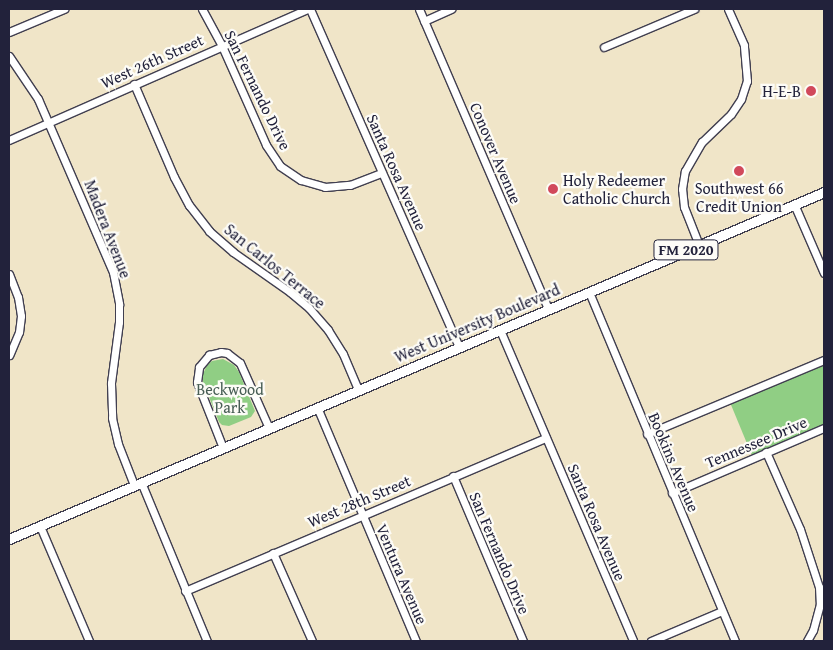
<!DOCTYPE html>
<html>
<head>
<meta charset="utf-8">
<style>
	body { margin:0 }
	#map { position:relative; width:833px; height:650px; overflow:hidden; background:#f0e5c8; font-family:"Gentium Book Plus",serif }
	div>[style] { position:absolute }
	.green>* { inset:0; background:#90ce84 }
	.roads { filter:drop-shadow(1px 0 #413f50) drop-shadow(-1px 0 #413f50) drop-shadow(0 1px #413f50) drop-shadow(0 -1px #413f50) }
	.minor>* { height:7px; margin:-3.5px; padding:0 3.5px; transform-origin:3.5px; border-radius:3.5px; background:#fff }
	.major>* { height:9px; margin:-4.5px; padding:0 4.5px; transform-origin:4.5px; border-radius:4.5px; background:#fff }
	.dots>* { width:14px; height:14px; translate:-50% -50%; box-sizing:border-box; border:2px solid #fdfcf7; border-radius:50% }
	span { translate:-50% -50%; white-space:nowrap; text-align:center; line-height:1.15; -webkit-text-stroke:4.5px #fdfcf7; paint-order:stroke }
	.shield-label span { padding:1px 4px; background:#fdfcf7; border:1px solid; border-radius:4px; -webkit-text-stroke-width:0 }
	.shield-label { font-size:15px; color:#22223b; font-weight:700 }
	.street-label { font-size:16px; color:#22223b }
	.poi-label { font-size:16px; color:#22223b }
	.right { translate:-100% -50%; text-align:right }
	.left { translate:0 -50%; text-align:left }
	.park-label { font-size:16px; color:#485e55 }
	.frame { position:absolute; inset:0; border:10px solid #22223b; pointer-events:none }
</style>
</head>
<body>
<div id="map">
	<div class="green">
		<div style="clip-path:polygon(824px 358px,824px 428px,753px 458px,729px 400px)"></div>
		<div style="clip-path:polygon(223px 359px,234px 365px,239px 372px,255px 411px,251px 417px,229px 426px,222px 425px,219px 422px,203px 382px,203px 374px,207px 365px,212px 361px)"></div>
	</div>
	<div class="roads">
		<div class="minor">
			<div style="left:202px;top:9px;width:42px;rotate:61.6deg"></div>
			<div style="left:222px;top:46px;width:108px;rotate:66deg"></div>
			<div style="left:266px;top:145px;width:25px;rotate:56deg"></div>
			<div style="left:280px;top:166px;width:25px;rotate:34deg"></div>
			<div style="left:301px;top:180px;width:25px;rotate:16deg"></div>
			<div style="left:325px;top:187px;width:25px;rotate:-5deg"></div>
			<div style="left:350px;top:185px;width:34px;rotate:-21deg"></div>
			<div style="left:310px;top:9px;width:369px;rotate:66.2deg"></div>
			<div style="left:419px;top:9px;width:327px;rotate:66.7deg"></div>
			<div style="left:424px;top:21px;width:30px;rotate:-24deg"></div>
			<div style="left:9px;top:32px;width:60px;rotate:-22.7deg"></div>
			<div style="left:604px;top:47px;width:98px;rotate:-22.9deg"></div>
			<div style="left:9px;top:56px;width:52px;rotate:56deg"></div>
			<div style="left:38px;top:99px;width:189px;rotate:66.6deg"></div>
			<div style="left:113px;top:272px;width:33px;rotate:79deg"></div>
			<div style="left:119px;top:304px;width:18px;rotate:90deg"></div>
			<div style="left:119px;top:322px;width:62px;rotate:97.5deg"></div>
			<div style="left:111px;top:383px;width:35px;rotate:88deg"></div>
			<div style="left:112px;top:418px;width:27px;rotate:77deg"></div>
			<div style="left:118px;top:444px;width:44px;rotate:68.7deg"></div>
			<div style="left:134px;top:84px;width:101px;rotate:66.7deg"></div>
			<div style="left:174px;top:177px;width:32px;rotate:62deg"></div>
			<div style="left:189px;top:205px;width:33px;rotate:52deg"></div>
			<div style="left:209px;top:231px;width:32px;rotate:41deg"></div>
			<div style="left:233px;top:252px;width:70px;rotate:35.1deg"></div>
			<div style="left:290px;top:292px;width:25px;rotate:40deg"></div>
			<div style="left:309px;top:308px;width:29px;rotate:49deg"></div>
			<div style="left:328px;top:330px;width:28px;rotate:58deg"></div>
			<div style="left:343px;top:354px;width:39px;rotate:67deg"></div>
			<div style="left:9px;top:140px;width:326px;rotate:-23.7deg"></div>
			<div style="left:794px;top:204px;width:75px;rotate:66.5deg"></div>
			<div style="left:699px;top:245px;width:41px;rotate:-111.5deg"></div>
			<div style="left:684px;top:207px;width:18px;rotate:-96deg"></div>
			<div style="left:682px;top:189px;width:18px;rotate:-81deg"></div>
			<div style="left:685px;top:171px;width:34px;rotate:-60deg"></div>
			<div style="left:702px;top:142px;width:40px;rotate:-44deg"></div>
			<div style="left:731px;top:114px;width:18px;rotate:-56deg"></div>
			<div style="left:741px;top:99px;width:19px;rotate:-72deg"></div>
			<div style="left:747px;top:81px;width:36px;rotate:-95deg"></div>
			<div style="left:744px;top:45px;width:39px;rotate:-114deg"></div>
			<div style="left:9px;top:274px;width:25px;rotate:69deg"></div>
			<div style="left:18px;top:297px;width:19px;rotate:81deg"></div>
			<div style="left:21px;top:316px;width:16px;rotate:97deg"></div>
			<div style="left:19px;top:332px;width:25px;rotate:113deg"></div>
			<div style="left:589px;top:292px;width:378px;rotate:67.3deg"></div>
			<div style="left:500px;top:330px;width:338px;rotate:66.8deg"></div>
			<div style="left:317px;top:407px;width:254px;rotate:67.1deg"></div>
			<div style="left:647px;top:434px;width:192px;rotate:-22.7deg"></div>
			<div style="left:223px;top:448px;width:71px;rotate:-111.5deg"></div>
			<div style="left:197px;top:382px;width:15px;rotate:-82deg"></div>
			<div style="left:199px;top:367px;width:16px;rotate:-50deg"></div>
			<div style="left:209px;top:355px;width:12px;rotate:-14deg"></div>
			<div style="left:221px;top:352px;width:6px;rotate:9deg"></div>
			<div style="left:227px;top:353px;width:16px;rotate:38deg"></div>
			<div style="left:240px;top:363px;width:71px;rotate:66deg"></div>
			<div style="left:766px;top:452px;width:84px;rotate:66.2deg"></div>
			<div style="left:800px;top:529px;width:61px;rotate:71.9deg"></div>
			<div style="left:819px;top:587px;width:17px;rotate:87deg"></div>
			<div style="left:820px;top:604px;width:27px;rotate:105deg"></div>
			<div style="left:813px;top:630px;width:13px;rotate:119deg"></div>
			<div style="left:453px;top:476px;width:179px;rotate:67deg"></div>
			<div style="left:141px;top:482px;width:172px;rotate:67.5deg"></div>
			<div style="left:672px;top:493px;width:165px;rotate:-23.2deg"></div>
			<div style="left:40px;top:526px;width:125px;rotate:66.9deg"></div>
			<div style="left:273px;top:553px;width:96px;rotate:66.1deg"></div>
			<div style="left:185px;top:591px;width:392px;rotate:-23deg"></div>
			<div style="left:651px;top:641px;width:77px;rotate:-22.9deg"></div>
		</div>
		<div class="major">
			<div style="left:9px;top:539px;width:886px;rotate:-23.06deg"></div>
		</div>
	</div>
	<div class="dots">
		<div style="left:811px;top:91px;background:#d1495b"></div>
		<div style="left:739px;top:171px;background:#d1495b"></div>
		<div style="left:553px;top:189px;background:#d1495b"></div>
	</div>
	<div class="shield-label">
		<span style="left:686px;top:250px">FM 2020</span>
	</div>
	<div class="street-label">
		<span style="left:152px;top:61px;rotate:-24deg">West 26th Street</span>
		<span style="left:258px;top:90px;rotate:64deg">San Fernando Drive</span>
		<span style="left:496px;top:153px;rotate:67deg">Conover Avenue</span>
		<span style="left:397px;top:172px;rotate:66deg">Santa Rosa Avenue</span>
		<span style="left:108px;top:229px;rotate:69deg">Madera Avenue</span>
		<span style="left:275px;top:266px;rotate:39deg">San Carlos Terrace</span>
		<span style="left:477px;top:323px;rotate:-23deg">West University Boulevard</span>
		<span style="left:756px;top:442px;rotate:-23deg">Tennessee Drive</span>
		<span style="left:674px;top:462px;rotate:67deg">Bookins Avenue</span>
		<span style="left:359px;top:501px;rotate:-23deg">West 28th Street</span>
		<span style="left:597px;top:522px;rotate:67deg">Santa Rosa Avenue</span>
		<span style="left:500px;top:553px;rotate:67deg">San Fernando Drive</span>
		<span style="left:402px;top:574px;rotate:67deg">Ventura Avenue</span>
	</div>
	<div class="poi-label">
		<span class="right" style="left:801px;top:91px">H-E-B</span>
		<span class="left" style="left:563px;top:189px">Holy Redeemer<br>Catholic Church</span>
		<span style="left:739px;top:197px">Southwest 66<br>Credit Union</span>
	</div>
	<div class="park-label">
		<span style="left:230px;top:398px">Beckwood<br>Park</span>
	</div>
	<div class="frame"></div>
</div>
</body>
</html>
